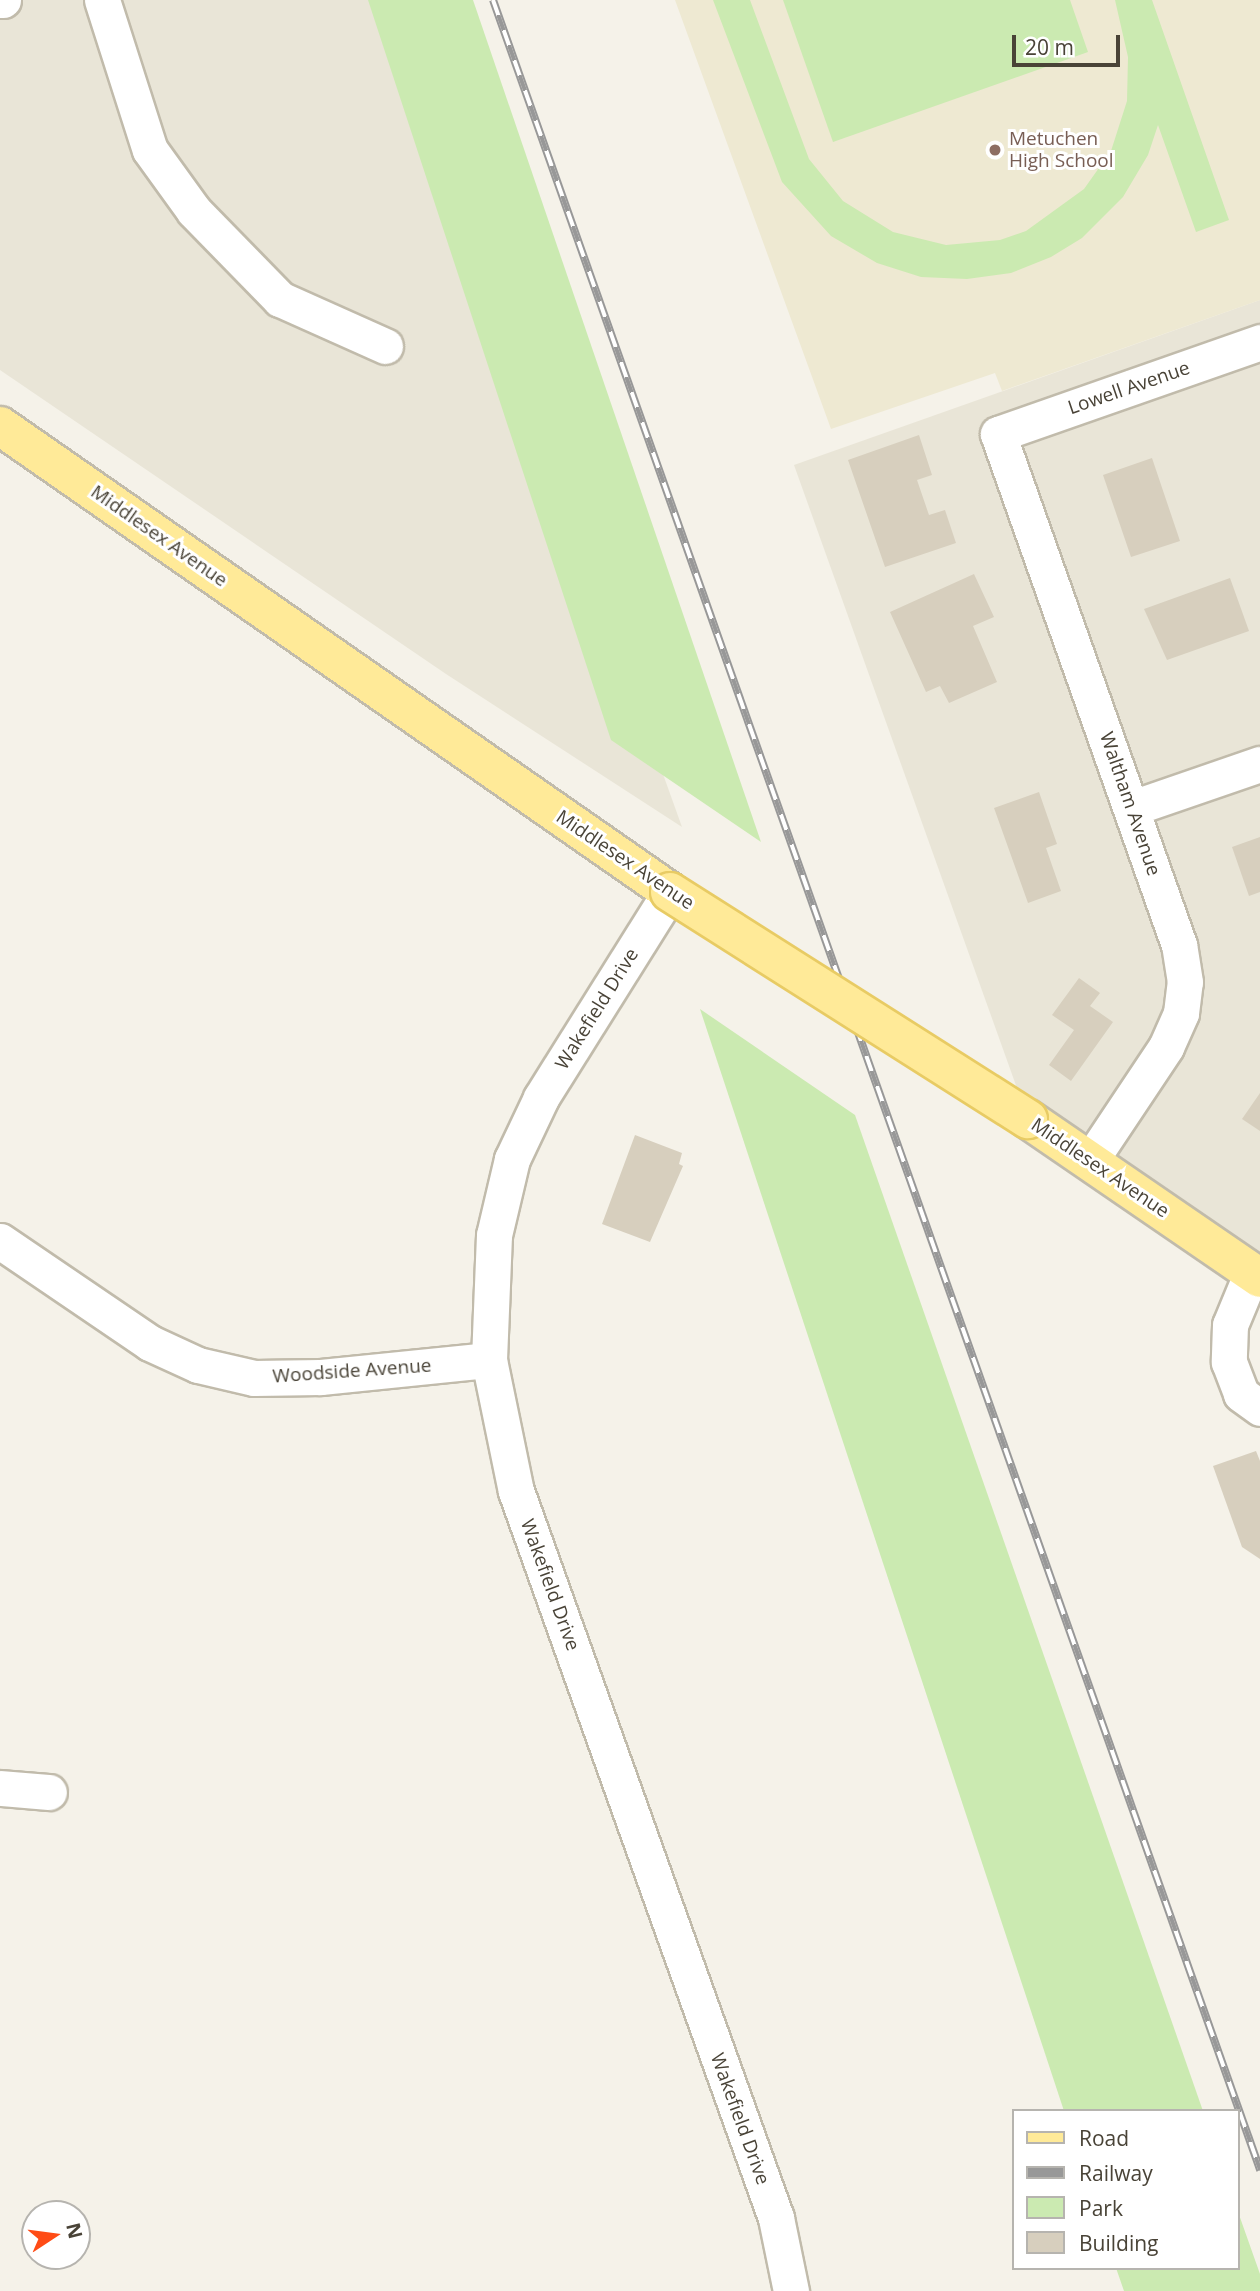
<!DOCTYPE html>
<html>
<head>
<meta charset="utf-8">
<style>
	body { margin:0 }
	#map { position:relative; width:1260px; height:2291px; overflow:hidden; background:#f5f2e9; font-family:"Open Sans",sans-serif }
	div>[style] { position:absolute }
	.residential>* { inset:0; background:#e9e5d7 }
	.education>* { inset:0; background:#eee9d2 }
	.green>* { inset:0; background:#cbeab1 }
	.building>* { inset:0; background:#d7cfbe }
	.roads { filter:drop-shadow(2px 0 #c1bbab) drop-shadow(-2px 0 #c1bbab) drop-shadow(0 2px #c1bbab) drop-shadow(0 -2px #c1bbab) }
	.minor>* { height:35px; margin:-17.5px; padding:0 17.5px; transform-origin:17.5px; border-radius:17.5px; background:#fff }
	.major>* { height:38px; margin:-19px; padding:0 19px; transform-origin:19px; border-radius:19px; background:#ffea98 }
	.rail>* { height:8px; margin-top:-4px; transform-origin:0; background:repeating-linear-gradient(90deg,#fff 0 16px,#989898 0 32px); box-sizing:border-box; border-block:2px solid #989898 }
	.bridges { filter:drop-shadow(2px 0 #e8cb64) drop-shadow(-2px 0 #e8cb64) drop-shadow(0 2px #e8cb64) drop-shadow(0 -2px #e8cb64) }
	.major-bridge>* { height:38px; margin:-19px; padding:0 19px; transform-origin:19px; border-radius:19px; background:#ffea98 }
	.dots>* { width:19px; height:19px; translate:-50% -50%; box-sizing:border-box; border:4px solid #fff; border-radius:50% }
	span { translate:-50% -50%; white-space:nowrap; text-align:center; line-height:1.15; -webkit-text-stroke:6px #fff; paint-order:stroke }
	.education-label { font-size:19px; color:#785e54 }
	.left { translate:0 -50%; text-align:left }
	.street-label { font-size:19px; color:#494337 }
	.legend { position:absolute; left:1012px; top:2109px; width:228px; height:161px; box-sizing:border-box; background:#fff; border:2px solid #b6b4af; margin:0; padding:9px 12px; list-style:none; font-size:21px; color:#494337 }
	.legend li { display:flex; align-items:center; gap:14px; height:35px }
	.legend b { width:35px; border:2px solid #b6b4af }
	.north { position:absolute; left:21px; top:2200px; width:70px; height:70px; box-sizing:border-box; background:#fff; border:2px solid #b6b4af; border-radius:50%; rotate:77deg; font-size:19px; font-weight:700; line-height:28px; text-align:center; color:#494337 }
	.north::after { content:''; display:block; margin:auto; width:24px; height:32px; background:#ff4c16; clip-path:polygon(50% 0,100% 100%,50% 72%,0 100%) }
	.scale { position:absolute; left:1012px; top:35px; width:108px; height:32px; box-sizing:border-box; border:4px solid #494337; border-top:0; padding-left:9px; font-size:21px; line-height:24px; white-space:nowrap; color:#494337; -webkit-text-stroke:5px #fff; paint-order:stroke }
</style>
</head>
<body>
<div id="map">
	<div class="residential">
		<div style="clip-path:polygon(0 0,385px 0,682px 827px,446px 674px,0 370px)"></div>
		<div style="clip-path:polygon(1260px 300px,1260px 1277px,1028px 1119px,794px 465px)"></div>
	</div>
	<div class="education">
		<div style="clip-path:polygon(675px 0,1260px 0,1260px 300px,1002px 391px,995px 373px,831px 429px)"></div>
	</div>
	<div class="green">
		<div style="clip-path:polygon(368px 0,473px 0,761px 842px,611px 740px)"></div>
		<div style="clip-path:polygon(713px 0,750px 0,809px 159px,843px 201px,893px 232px,946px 245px,1000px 240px,1026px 231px,1084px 189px,1111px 151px,1127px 101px,1128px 57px,1115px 0,1152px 0,1229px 220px,1196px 232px,1158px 125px,1148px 155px,1123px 197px,1082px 238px,1051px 257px,1011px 273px,967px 279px,921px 277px,877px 263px,831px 236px,782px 182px)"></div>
		<div style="clip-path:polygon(783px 0,1070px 0,1088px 52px,833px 142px)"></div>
		<div style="clip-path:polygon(700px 1009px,855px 1115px,1203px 2111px,1064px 2111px)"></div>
		<div style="clip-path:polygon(1237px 2209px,1260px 2274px,1260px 2291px,1124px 2291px,1116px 2268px,1237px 2268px)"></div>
	</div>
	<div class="building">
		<div style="clip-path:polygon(919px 435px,932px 475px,917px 480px,929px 515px,945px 510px,956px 543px,885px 567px,848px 460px)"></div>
		<div style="clip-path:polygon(1152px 458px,1180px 541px,1131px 557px,1103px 475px)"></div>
		<div style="clip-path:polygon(974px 574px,994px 617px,973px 626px,997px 682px,949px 703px,940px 686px,926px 692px,890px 612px)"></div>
		<div style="clip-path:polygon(1230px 578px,1249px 631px,1167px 660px,1144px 609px)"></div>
		<div style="clip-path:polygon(1039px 792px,1057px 844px,1046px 848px,1061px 891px,1028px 903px,994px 808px)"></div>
		<div style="clip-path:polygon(1260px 837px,1260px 892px,1249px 896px,1232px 847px)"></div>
		<div style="clip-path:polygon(1079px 978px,1100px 993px,1090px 1006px,1113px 1022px,1071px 1081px,1049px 1065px,1074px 1030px,1052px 1015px)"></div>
		<div style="clip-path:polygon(1260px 1093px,1260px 1131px,1242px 1119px)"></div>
		<div style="clip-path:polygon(635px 1135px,682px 1153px,679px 1164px,683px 1166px,650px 1242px,602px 1224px)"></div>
		<div style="clip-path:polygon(1256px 1451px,1260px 1461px,1260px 1559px,1242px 1547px,1213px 1466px)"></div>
	</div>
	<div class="roads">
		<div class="minor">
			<div style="left:0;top:0;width:3px"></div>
			<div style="left:102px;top:0;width:157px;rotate:72.3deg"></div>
			<div style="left:150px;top:150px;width:75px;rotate:54.2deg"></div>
			<div style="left:194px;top:211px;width:123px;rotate:45.7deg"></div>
			<div style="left:280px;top:299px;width:115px;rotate:24.1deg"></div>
			<div style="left:1132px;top:808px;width:135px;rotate:-19deg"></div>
			<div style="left:670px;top:892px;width:243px;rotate:122.1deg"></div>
			<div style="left:541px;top:1098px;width:68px;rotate:115.4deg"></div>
			<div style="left:512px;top:1159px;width:78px;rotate:103.3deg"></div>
			<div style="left:494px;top:1235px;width:125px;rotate:92.3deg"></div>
			<div style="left:489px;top:1360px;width:134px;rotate:78.4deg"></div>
			<div style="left:516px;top:1491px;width:772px;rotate:70.32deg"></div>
			<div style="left:776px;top:2218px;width:75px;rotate:78.4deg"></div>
			<div style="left:1090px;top:1161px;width:137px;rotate:-56.3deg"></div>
			<div style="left:1166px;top:1047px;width:37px;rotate:-66deg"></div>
			<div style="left:1181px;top:1013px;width:31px;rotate:-83deg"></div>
			<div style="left:1185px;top:982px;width:37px;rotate:-99deg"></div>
			<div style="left:1179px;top:945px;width:542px;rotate:-109.5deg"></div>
			<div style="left:998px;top:434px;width:278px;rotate:-19.3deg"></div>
			<div style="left:0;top:1241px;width:181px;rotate:34.2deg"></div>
			<div style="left:150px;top:1343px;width:53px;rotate:24.6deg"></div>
			<div style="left:198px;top:1365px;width:57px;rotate:13.1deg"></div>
			<div style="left:254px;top:1378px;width:67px;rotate:-0.9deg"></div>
			<div style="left:321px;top:1377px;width:169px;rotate:-5.8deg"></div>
			<div style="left:1252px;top:1272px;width:57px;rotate:112.5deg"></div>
			<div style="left:1230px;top:1325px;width:37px;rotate:92deg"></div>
			<div style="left:1229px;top:1362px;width:34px;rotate:69deg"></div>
			<div style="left:1241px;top:1394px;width:24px;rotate:36deg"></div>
			<div style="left:0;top:1788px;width:49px;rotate:4.7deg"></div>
		</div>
		<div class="major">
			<div style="left:0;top:426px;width:816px;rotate:34.82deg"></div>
			<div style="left:1028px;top:1119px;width:281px;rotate:34.4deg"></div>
		</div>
	</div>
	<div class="rail">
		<div style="left:493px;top:0;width:2302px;rotate:70.53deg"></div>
	</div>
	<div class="bridges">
		<div class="major-bridge">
			<div style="left:670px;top:892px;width:424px;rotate:32.4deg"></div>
		</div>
	</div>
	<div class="dots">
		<div style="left:995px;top:150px;background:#8d6e63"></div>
	</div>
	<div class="education-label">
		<span class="left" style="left:1009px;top:150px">Metuchen<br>High School</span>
	</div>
	<div class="street-label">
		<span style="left:1129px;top:388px;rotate:-19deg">Lowell Avenue</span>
		<span style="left:159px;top:536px;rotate:35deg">Middlesex Avenue</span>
		<span style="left:1130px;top:804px;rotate:71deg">Waltham Avenue</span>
		<span style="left:625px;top:860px;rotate:34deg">Middlesex Avenue</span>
		<span style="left:597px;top:1009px;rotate:-58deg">Wakefield Drive</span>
		<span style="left:1100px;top:1168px;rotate:34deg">Middlesex Avenue</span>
		<span style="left:352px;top:1371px;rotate:-4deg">Woodside Avenue</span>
		<span style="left:550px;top:1585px;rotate:70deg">Wakefield Drive</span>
		<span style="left:740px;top:2119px;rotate:70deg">Wakefield Drive</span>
	</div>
	<ul class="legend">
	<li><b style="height:9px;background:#ffea98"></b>Road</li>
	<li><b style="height:9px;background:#989898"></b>Railway</li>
	<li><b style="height:19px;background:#cbeab1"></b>Park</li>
	<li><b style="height:19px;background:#d7cfbe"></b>Building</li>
	</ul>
	<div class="north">N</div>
	<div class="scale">20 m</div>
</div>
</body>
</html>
